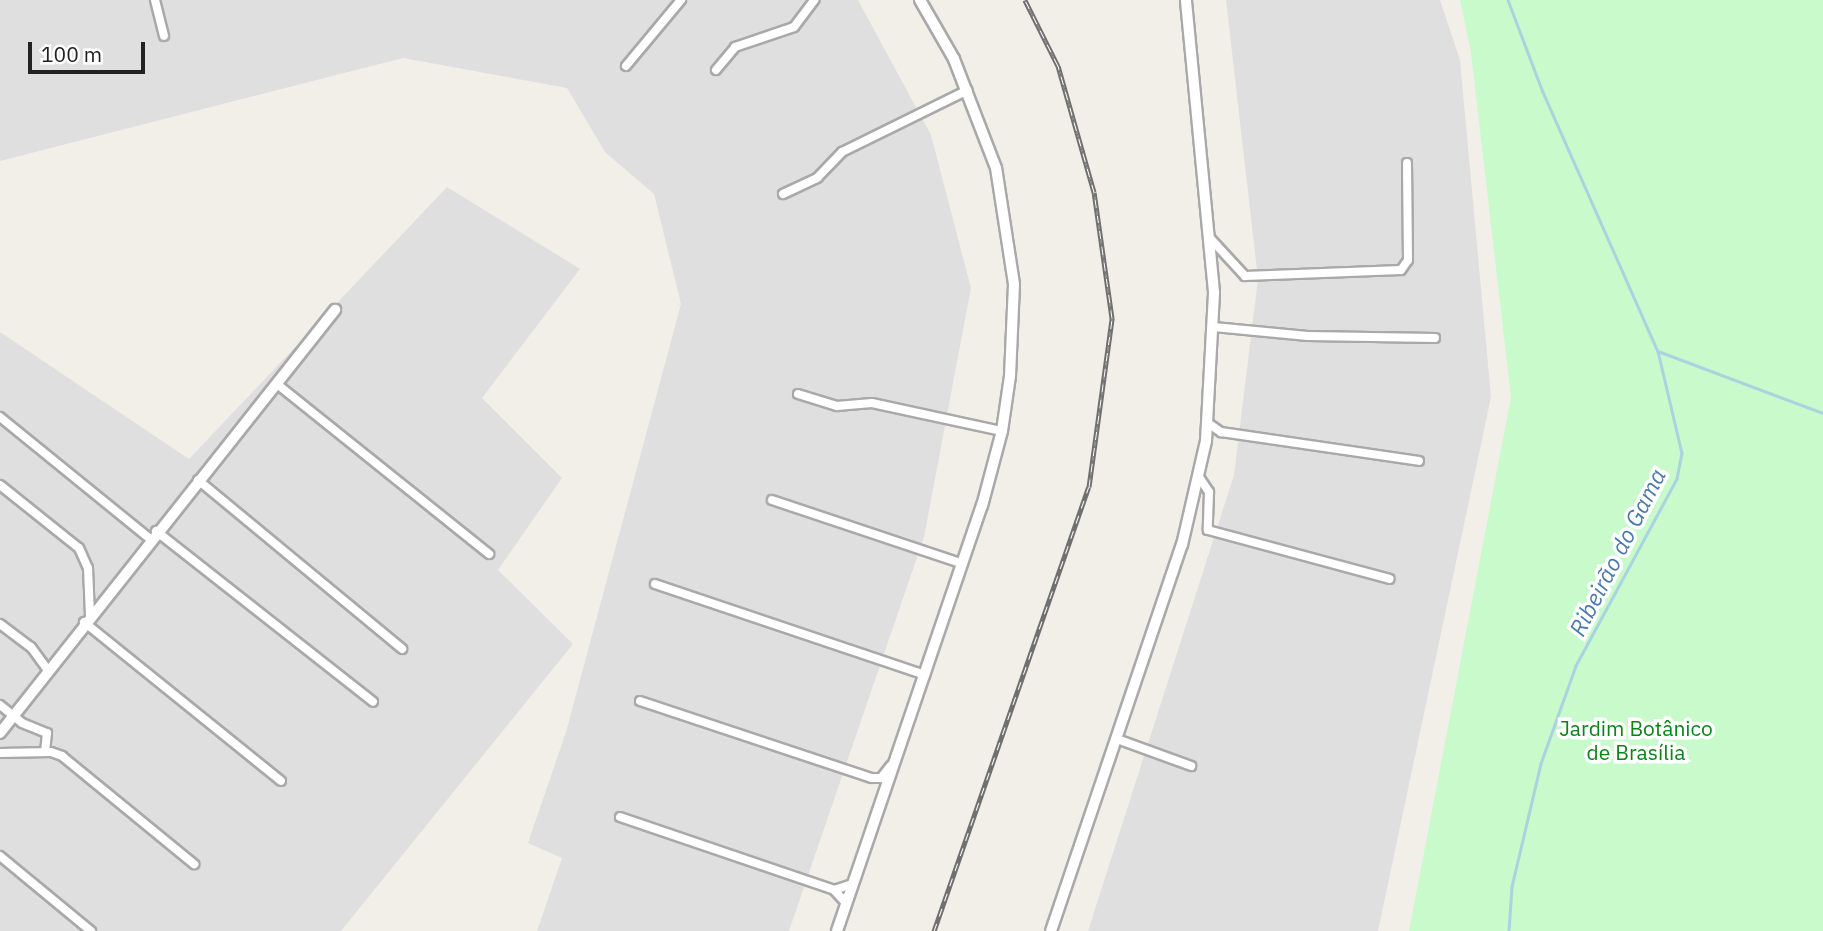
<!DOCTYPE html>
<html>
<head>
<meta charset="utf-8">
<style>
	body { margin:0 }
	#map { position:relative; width:1823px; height:931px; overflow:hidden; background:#f2efe9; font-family:"IBM Plex Sans",sans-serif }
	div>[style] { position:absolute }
	.residential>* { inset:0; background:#e0dfdf }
	.park>* { inset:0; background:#c8facc }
	.stream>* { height:2.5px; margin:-1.25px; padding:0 1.25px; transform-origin:1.25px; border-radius:1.25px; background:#aad3df }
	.roads { filter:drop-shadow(2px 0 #a9a9a9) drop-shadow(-2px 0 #a9a9a9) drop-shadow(0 2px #a9a9a9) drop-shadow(0 -2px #a9a9a9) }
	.minor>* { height:8px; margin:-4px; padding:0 4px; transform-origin:4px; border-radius:4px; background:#fff }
	.tertiary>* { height:10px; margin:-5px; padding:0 5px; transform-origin:5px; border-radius:5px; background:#fff }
	.rail>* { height:5px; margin-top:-2.5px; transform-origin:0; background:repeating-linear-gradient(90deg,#fff 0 8px,#707070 0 16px); box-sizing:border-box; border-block:2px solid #707070 }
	span { translate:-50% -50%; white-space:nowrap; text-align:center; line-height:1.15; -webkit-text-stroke:7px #fff; paint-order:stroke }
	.park-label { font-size:21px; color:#0c8416 }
	.water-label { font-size:23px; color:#4a7aab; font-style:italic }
	.scale { position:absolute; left:28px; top:42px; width:117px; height:32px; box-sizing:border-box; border:4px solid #222; border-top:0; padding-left:9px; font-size:21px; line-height:24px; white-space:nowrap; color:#222; -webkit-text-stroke:5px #fff; paint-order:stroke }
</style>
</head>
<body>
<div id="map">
	<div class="residential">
		<div style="clip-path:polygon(0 0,858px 0,931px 135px,971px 288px,924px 537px,789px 931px,537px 931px,562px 858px,528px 843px,566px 732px,681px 304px,654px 194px,605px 152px,567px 88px,403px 58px,0 161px)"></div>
		<div style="clip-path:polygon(1226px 0,1440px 0,1460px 60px,1491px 397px,1378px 931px,1088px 931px,1234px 475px,1258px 279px)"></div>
		<div style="clip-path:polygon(447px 187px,580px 269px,482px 398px,562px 478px,498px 570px,573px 644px,341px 931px,0 931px,0 332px,189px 459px)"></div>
	</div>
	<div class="park">
		<div style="clip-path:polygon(1460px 0,1823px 0,1823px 931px,1409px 931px,1511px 397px,1471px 53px)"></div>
	</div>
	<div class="stream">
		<div style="left:1508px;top:0;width:98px;rotate:69.2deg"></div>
		<div style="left:1543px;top:92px;width:283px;rotate:66.1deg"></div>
		<div style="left:1658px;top:351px;width:105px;rotate:76.8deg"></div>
		<div style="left:1682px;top:453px;width:26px;rotate:101deg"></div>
		<div style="left:1677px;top:479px;width:213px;rotate:118.4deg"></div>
		<div style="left:1576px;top:666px;width:104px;rotate:109.7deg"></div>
		<div style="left:1541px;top:764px;width:126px;rotate:103.3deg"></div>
		<div style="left:1512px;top:887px;width:44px;rotate:93.9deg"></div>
		<div style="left:1658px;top:351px;width:176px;rotate:20.6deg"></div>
	</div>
	<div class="roads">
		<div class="minor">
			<div style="left:155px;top:0;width:37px;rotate:76deg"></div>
			<div style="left:626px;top:66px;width:86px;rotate:-50.2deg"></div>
			<div style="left:716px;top:70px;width:30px;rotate:-50deg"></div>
			<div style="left:735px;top:47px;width:62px;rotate:-18.7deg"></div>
			<div style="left:794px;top:27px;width:34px;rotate:-53deg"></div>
			<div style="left:783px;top:194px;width:38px;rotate:-25deg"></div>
			<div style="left:817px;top:178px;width:36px;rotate:-46deg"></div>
			<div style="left:842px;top:152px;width:140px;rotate:-26.2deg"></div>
			<div style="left:1209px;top:237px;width:53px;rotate:47.3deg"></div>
			<div style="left:1245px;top:276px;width:156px;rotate:-2.2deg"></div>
			<div style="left:1401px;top:270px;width:12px;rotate:-55deg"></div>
			<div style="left:1408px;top:260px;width:97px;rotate:-90.6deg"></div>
			<div style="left:1214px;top:327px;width:94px;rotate:5.5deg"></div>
			<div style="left:1308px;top:336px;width:127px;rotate:0.9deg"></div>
			<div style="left:277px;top:384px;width:272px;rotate:38.7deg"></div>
			<div style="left:798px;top:394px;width:41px;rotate:17.1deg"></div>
			<div style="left:837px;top:406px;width:35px;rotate:-5deg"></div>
			<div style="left:872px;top:403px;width:133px;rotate:12.2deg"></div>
			<div style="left:0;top:417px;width:193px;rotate:39.1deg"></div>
			<div style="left:1208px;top:423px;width:16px;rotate:35deg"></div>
			<div style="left:1221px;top:432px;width:200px;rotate:8.3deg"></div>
			<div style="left:1199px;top:477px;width:18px;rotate:56deg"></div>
			<div style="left:1209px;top:492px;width:38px;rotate:92deg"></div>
			<div style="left:1208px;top:530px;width:188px;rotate:15.1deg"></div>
			<div style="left:198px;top:480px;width:265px;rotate:39.6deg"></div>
			<div style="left:0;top:485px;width:101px;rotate:38.6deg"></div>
			<div style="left:79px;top:548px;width:22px;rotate:66deg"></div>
			<div style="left:88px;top:568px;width:48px;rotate:87.6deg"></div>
			<div style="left:772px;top:500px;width:201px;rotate:18.5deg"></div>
			<div style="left:156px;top:531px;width:276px;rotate:38.2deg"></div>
			<div style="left:655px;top:584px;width:285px;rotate:18.6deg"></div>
			<div style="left:84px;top:622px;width:253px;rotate:38.9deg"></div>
			<div style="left:0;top:624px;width:39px;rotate:37deg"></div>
			<div style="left:31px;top:647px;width:29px;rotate:54deg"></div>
			<div style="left:640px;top:701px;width:244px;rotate:18.4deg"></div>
			<div style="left:872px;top:778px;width:9px"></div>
			<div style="left:881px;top:778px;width:16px;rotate:-52deg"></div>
			<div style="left:0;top:705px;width:28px;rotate:39deg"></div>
			<div style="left:22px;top:723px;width:27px;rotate:22deg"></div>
			<div style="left:47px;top:733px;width:19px;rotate:96deg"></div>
			<div style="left:1117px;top:739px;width:79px;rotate:20deg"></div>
			<div style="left:0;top:753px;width:51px;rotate:-1.1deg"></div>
			<div style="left:51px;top:752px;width:12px;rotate:20deg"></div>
			<div style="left:62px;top:756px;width:171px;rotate:39.3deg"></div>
			<div style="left:620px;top:817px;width:226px;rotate:18.8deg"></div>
			<div style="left:834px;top:890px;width:18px;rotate:47deg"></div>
			<div style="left:0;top:856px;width:118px;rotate:39.5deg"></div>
			<div style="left:834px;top:890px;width:20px;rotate:-18deg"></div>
		</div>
		<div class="tertiary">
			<div style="left:0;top:733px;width:540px;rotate:-51.62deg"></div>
			<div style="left:837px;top:931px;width:449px;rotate:-71.2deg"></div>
			<div style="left:982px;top:506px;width:78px;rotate:-75.1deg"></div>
			<div style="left:1002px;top:431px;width:56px;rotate:-81.7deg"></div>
			<div style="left:1010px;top:376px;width:92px;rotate:-87.5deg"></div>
			<div style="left:1014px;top:284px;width:117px;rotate:-98.8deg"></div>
			<div style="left:996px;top:168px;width:117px;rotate:-111.1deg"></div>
			<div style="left:954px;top:59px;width:68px;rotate:-120deg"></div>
			<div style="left:1051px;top:931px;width:408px;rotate:-71.3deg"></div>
			<div style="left:1182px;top:545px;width:107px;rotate:-77deg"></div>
			<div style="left:1206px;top:441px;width:149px;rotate:-86.9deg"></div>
			<div style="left:1214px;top:292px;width:293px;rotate:-95.5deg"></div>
		</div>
	</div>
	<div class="rail">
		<div style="left:934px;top:931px;width:470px;rotate:-70.8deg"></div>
		<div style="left:1089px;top:487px;width:171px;rotate:-82.2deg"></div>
		<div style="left:1112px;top:318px;width:127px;rotate:-98.1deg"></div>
		<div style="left:1094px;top:192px;width:131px;rotate:-105.9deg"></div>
		<div style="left:1058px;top:66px;width:74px;rotate:-116.6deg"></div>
	</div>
	<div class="park-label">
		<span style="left:1636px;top:740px">Jardim Botânico<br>de Brasília</span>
	</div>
	<div class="water-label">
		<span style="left:1617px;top:552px;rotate:-63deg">Ribeirão do Gama</span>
	</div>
	<div class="scale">100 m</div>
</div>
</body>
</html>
